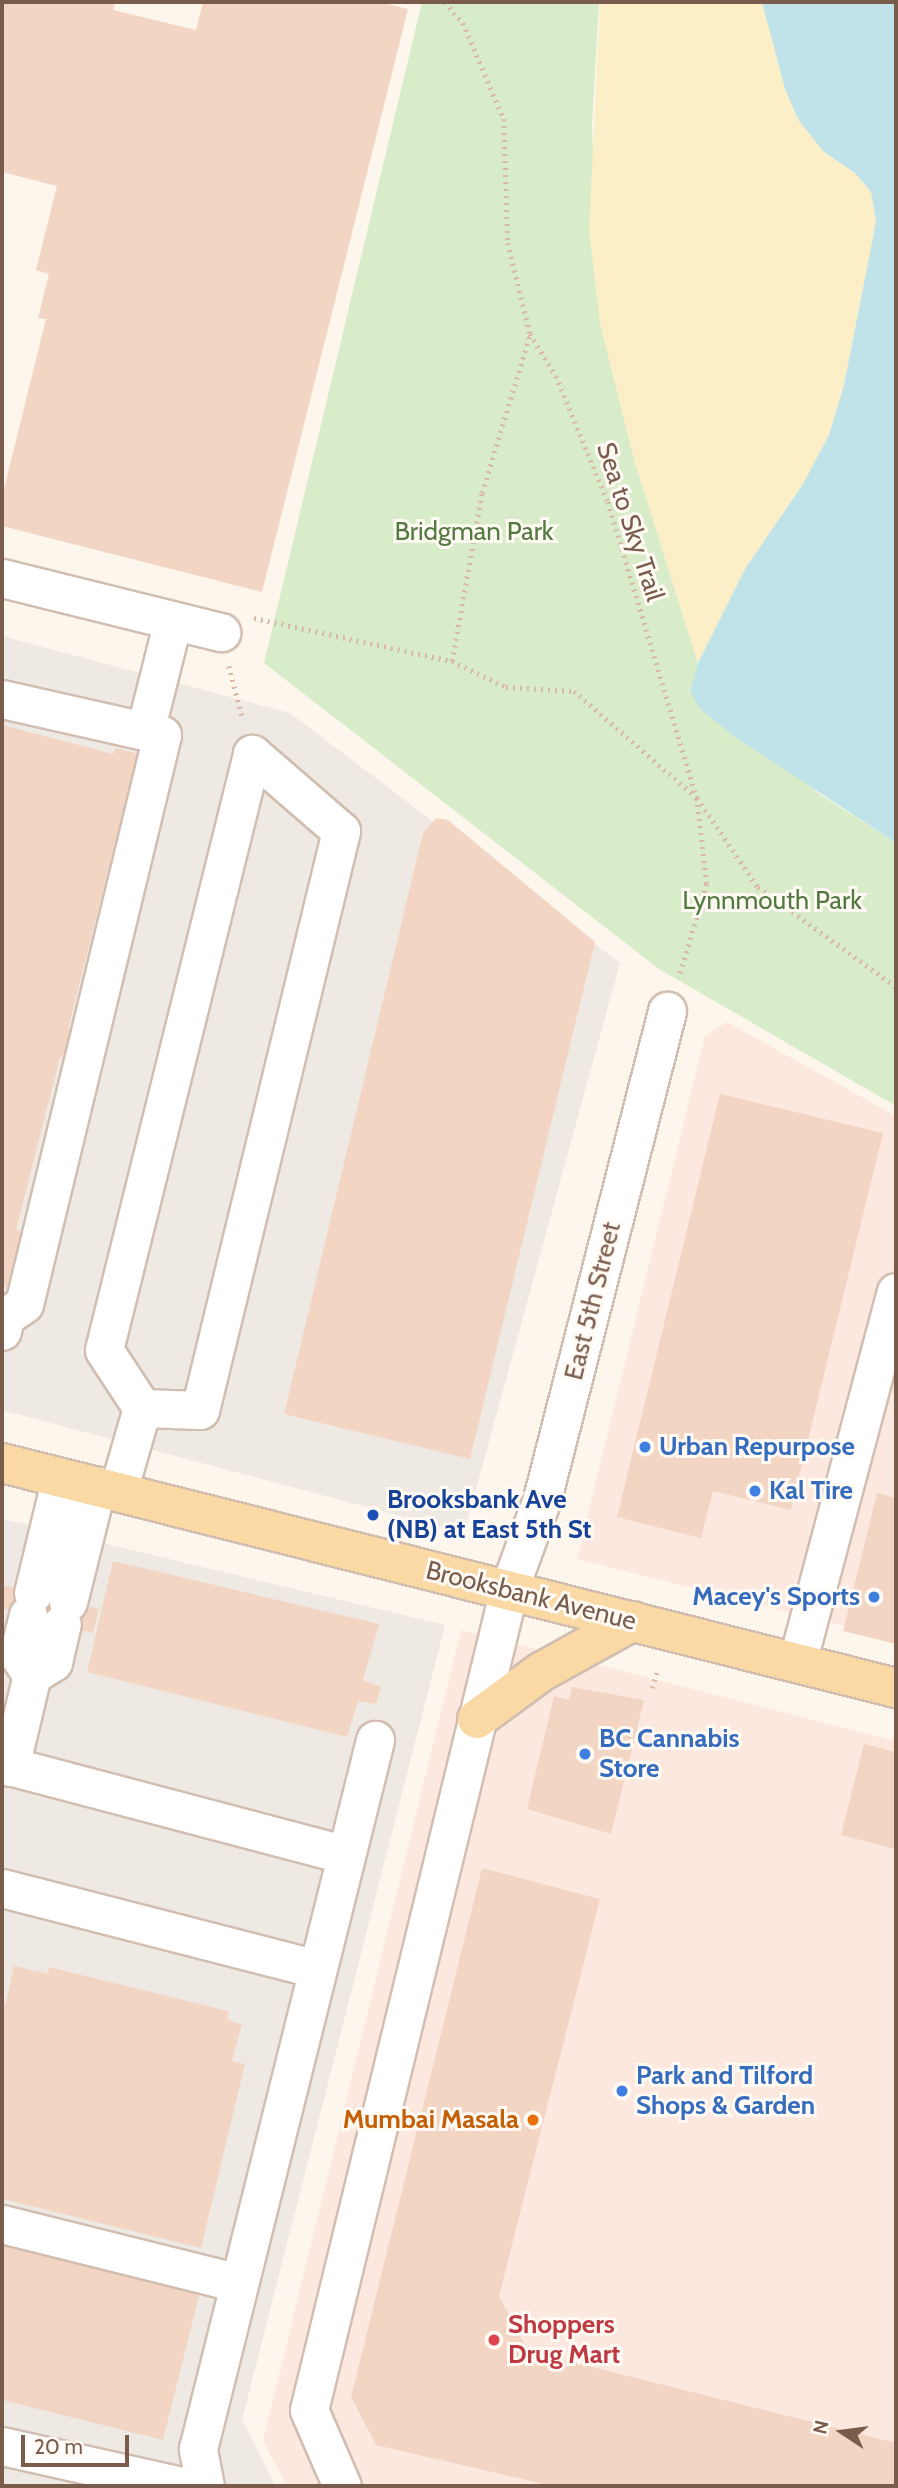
<!DOCTYPE html>
<html>
<head>
<meta charset="utf-8">
<style>
	body { margin:0 }
	#map { position:relative; width:898px; height:2488px; overflow:hidden; background:#fdf6ec; font-family:Cabin,sans-serif }
	div>[style] { position:absolute }
	.commercial>* { inset:0; background:#fde8e0 }
	.industrial>* { inset:0; background:#efe9e4 }
	.green>* { inset:0; background:#d8ecc9 }
	.sand>* { inset:0; background:#fcefc7 }
	.water>* { inset:0; background:#bfe3e8 }
	.building>* { inset:0; background:#f3d5c3 }
	.path>* { height:4.5px; margin-top:-2.25px; transform-origin:0; background:repeating-linear-gradient(90deg,#d9b8a5 0 2px,transparent 0 7px) }
	.roads { filter:drop-shadow(2px 0 #d1beb0) drop-shadow(-2px 0 #d1beb0) drop-shadow(0 2px #d1beb0) drop-shadow(0 -2px #d1beb0) }
	.minor>* { height:37px; margin:-18.5px; padding:0 18.5px; transform-origin:18.5px; border-radius:18.5px; background:#fff }
	.major>* { height:38px; margin:-19px; padding:0 19px; transform-origin:19px; border-radius:19px; background:#fbd9a5 }
	.dots>* { width:19px; height:19px; translate:-50% -50%; box-sizing:border-box; border:4px solid #fffaf3; border-radius:50% }
	span { translate:-50% -50%; white-space:nowrap; text-align:center; line-height:1.15; -webkit-text-stroke:6px #fffaf3; paint-order:stroke }
	.street-label { font-size:26px; color:#7a5c4d }
	.park-label { font-size:26px; color:#537a41 }
	.shop-label { font-size:26px; color:#366cbe; font-weight:700 }
	.left { translate:0 -50%; text-align:left }
	.right { translate:-100% -50%; text-align:right }
	.transit-label { font-size:26px; color:#164399; font-weight:700 }
	.food-label { font-size:26px; color:#c56008; font-weight:700 }
	.health-label { font-size:26px; color:#be3a42; font-weight:700 }
	.frame { position:absolute; inset:0; border:4px solid #7a5c4d; pointer-events:none }
	.north { position:absolute; left:807px; top:2397px; width:70px; height:70px; -webkit-text-stroke:5px #fffaf3; paint-order:stroke; rotate:283deg; font-size:19px; font-weight:700; line-height:28px; text-align:center; color:#7a5c4d }
	.north::after { content:''; display:block; margin:auto; width:24px; height:32px; background:#7a5c4d; clip-path:polygon(50% 0,100% 100%,50% 72%,0 100%) }
	.scale { position:absolute; left:21px; top:2435px; width:108px; height:32px; box-sizing:border-box; border:4px solid #7a5c4d; border-top:0; padding-left:9px; font-size:21px; line-height:24px; white-space:nowrap; color:#7a5c4d; -webkit-text-stroke:5px #fffaf3; paint-order:stroke }
</style>
</head>
<body>
<div id="map">
	<div class="commercial">
		<div style="clip-path:polygon(727px 1022px,896px 1116px,896px 1639px,577px 1559px,705px 1036px)"></div>
		<div style="clip-path:polygon(461px 1630px,896px 1741px,896px 2486px,287px 2486px,263px 2441px)"></div>
	</div>
	<div class="industrial">
		<div style="clip-path:polygon(2px 636px,290px 713px,620px 963px,464px 1533px,2px 1410px)"></div>
		<div style="clip-path:polygon(2px 1519px,445px 1625px,242px 2420px,275px 2486px,2px 2486px)"></div>
	</div>
	<div class="green">
		<div style="clip-path:polygon(422px 2px,599px 2px,592px 125px,600px 323px,635px 462px,698px 663px,690px 690px,818px 793px,896px 843px,896px 1106px,659px 969px,264px 663px)"></div>
	</div>
	<div class="sand">
		<div style="clip-path:polygon(600px 2px,762px 2px,785px 89px,824px 152px,855px 173px,871px 192px,876px 222px,844px 385px,829px 435px,803px 484px,745px 569px,698px 663px,635px 462px,600px 323px,589px 230px)"></div>
	</div>
	<div class="water">
		<div style="clip-path:polygon(762px 2px,896px 2px,896px 843px,735px 737px,699px 708px,690px 690px,698px 663px,745px 569px,803px 484px,829px 435px,844px 385px,876px 222px,871px 192px,855px 173px,824px 152px,799px 121px,785px 89px)"></div>
	</div>
	<div class="building">
		<div style="clip-path:polygon(2px 2px,115px 2px,113px 10px,196px 30px,203px 2px,379px 2px,408px 9px,262px 592px,2px 526px,2px 497px,46px 319px,38px 318px,49px 274px,36px 270px,57px 186px,2px 172px)"></div>
		<div style="clip-path:polygon(2px 725px,113px 754px,115px 748px,142px 755px,135px 780px,131px 780px,68px 1029px,73px 1030px,66px 1058px,60px 1057px,16px 1230px,22px 1231px,7px 1287px,2px 1286px)"></div>
		<div style="clip-path:polygon(436px 818px,448px 820px,595px 942px,470px 1459px,284px 1414px,423px 833px)"></div>
		<div style="clip-path:polygon(720px 1094px,883px 1133px,791px 1510px,713px 1491px,701px 1538px,617px 1517px)"></div>
		<div style="clip-path:polygon(877px 1493px,896px 1498px,896px 1644px,843px 1631px)"></div>
		<div style="clip-path:polygon(113px 1561px,379px 1624px,363px 1680px,381px 1687px,376px 1704px,358px 1701px,347px 1737px,87px 1672px)"></div>
		<div style="clip-path:polygon(2px 1585px,99px 1609px,93px 1633px,2px 1608px)"></div>
		<div style="clip-path:polygon(572px 1687px,644px 1700px,611px 1834px,527px 1809px,554px 1696px,569px 1700px)"></div>
		<div style="clip-path:polygon(864px 1744px,896px 1752px,896px 1849px,841px 1835px)"></div>
		<div style="clip-path:polygon(482px 1868px,600px 1899px,499px 2296px,528px 2351px,896px 2443px,896px 2486px,552px 2486px,376px 2445px,351px 2397px)"></div>
		<div style="clip-path:polygon(14px 1966px,48px 1974px,49px 1967px,228px 2011px,227px 2020px,242px 2024px,232px 2061px,245px 2064px,201px 2248px,2px 2199px,2px 2002px,6px 2003px)"></div>
		<div style="clip-path:polygon(19px 2239px,202px 2284px,163px 2440px,2px 2400px,2px 2244px,16px 2248px)"></div>
	</div>
	<div class="path">
		<div style="left:445px;top:2px;width:28px;rotate:49deg"></div>
		<div style="left:463px;top:23px;width:104px;rotate:66.9deg"></div>
		<div style="left:504px;top:119px;width:124px;rotate:88.2deg"></div>
		<div style="left:508px;top:243px;width:94px;rotate:76.4deg"></div>
		<div style="left:530px;top:334px;width:49px;rotate:58.2deg"></div>
		<div style="left:556px;top:376px;width:136px;rotate:67.6deg"></div>
		<div style="left:608px;top:502px;width:309px;rotate:73.3deg"></div>
		<div style="left:697px;top:798px;width:108px;rotate:55.6deg"></div>
		<div style="left:758px;top:887px;width:170px;rotate:35.9deg"></div>
		<div style="left:254px;top:618px;width:203px;rotate:12.3deg"></div>
		<div style="left:452px;top:661px;width:60px;rotate:25.7deg"></div>
		<div style="left:506px;top:687px;width:68px;rotate:3.4deg"></div>
		<div style="left:574px;top:691px;width:163px;rotate:41deg"></div>
		<div style="left:697px;top:798px;width:87px;rotate:83.4deg"></div>
		<div style="left:707px;top:884px;width:98px;rotate:106.6deg"></div>
		<div style="left:452px;top:661px;width:171px;rotate:-79.9deg"></div>
		<div style="left:482px;top:493px;width:166px;rotate:-73.2deg"></div>
		<div style="left:229px;top:666px;width:55px;rotate:75.2deg"></div>
		<div style="left:652px;top:1688px;width:17px;rotate:-73deg"></div>
	</div>
	<div class="roads">
		<div class="minor">
			<div style="left:2px;top:578px;width:226px;rotate:13.9deg"></div>
			<div style="left:2px;top:699px;width:164px;rotate:12.7deg"></div>
			<div style="left:162px;top:735px;width:585px;rotate:103.63deg"></div>
			<div style="left:24px;top:1304px;width:23px;rotate:146deg"></div>
			<div style="left:5px;top:1317px;width:14px;rotate:102deg"></div>
			<div style="left:145px;top:731px;width:114px;rotate:-75.8deg"></div>
			<div style="left:118px;top:1491px;width:86px;rotate:-73.9deg"></div>
			<div style="left:142px;top:1408px;width:58px;rotate:2deg"></div>
			<div style="left:200px;top:1410px;width:596px;rotate:-76.31deg"></div>
			<div style="left:341px;top:831px;width:118px;rotate:-139.1deg"></div>
			<div style="left:252px;top:754px;width:614px;rotate:103.95deg"></div>
			<div style="left:104px;top:1350px;width:69px;rotate:56.8deg"></div>
			<div style="left:33px;top:1593px;width:119px;rotate:-76.4deg"></div>
			<div style="left:68px;top:1602px;width:120px;rotate:-76deg"></div>
			<div style="left:28px;top:1615px;width:41px;rotate:104deg"></div>
			<div style="left:18px;top:1655px;width:24px;rotate:55deg"></div>
			<div style="left:797px;top:1663px;width:384px;rotate:-75.1deg"></div>
			<div style="left:2px;top:1764px;width:356px;rotate:14.8deg"></div>
			<div style="left:10px;top:1767px;width:95px;rotate:-76.6deg"></div>
			<div style="left:32px;top:1675px;width:25px;rotate:-32deg"></div>
			<div style="left:53px;top:1662px;width:39px;rotate:-77deg"></div>
			<div style="left:2px;top:1888px;width:325px;rotate:14.4deg"></div>
			<div style="left:2px;top:2224px;width:244px;rotate:14deg"></div>
			<div style="left:2px;top:2446px;width:183px;rotate:12.6deg"></div>
			<div style="left:205px;top:2486px;width:38px;rotate:-101deg"></div>
			<div style="left:198px;top:2449px;width:731px;rotate:-75.98deg"></div>
			<div style="left:342px;top:2486px;width:83px;rotate:-113.5deg"></div>
			<div style="left:309px;top:2410px;width:845px;rotate:-76.31deg"></div>
			<div style="left:509px;top:1589px;width:96px;rotate:-69.9deg"></div>
			<div style="left:542px;top:1499px;width:504px;rotate:-75.63deg"></div>
		</div>
		<div class="major">
			<div style="left:2px;top:1463px;width:922px;rotate:14.13deg"></div>
			<div style="left:477px;top:1719px;width:79px;rotate:-36.3deg"></div>
			<div style="left:541px;top:1672px;width:105px;rotate:-29deg"></div>
		</div>
	</div>
	<div class="dots">
		<div style="left:645px;top:1447px;background:#3f7fe0"></div>
		<div style="left:755px;top:1491px;background:#3f7fe0"></div>
		<div style="left:373px;top:1515px;background:#1a4fb4"></div>
		<div style="left:874px;top:1597px;background:#3f7fe0"></div>
		<div style="left:585px;top:1754px;background:#3f7fe0"></div>
		<div style="left:622px;top:2091px;background:#3f7fe0"></div>
		<div style="left:533px;top:2120px;background:#e8710a"></div>
		<div style="left:494px;top:2340px;background:#e0444e"></div>
	</div>
	<div class="street-label">
		<span style="left:630px;top:522px;rotate:72deg">Sea to Sky Trail</span>
		<span style="left:593px;top:1301px;rotate:-76deg">East 5th Street</span>
		<span style="left:531px;top:1596px;rotate:14deg">Brooksbank Avenue</span>
	</div>
	<div class="park-label">
		<span style="left:474px;top:532px">Bridgman Park</span>
		<span style="left:772px;top:901px">Lynnmouth Park</span>
	</div>
	<div class="shop-label">
		<span class="left" style="left:659px;top:1447px">Urban Repurpose</span>
		<span class="left" style="left:769px;top:1491px">Kal Tire</span>
		<span class="right" style="left:860px;top:1597px">Macey's Sports</span>
		<span class="left" style="left:599px;top:1754px">BC Cannabis<br>Store</span>
		<span class="left" style="left:636px;top:2091px">Park and Tilford<br>Shops &amp; Garden</span>
	</div>
	<div class="transit-label">
		<span class="left" style="left:387px;top:1515px">Brooksbank Ave<br>(NB) at East 5th St</span>
	</div>
	<div class="food-label">
		<span class="right" style="left:519px;top:2120px">Mumbai Masala</span>
	</div>
	<div class="health-label">
		<span class="left" style="left:508px;top:2340px">Shoppers<br>Drug Mart</span>
	</div>
	<div class="frame"></div>
	<div class="north">N</div>
	<div class="scale">20 m</div>
</div>
</body>
</html>
